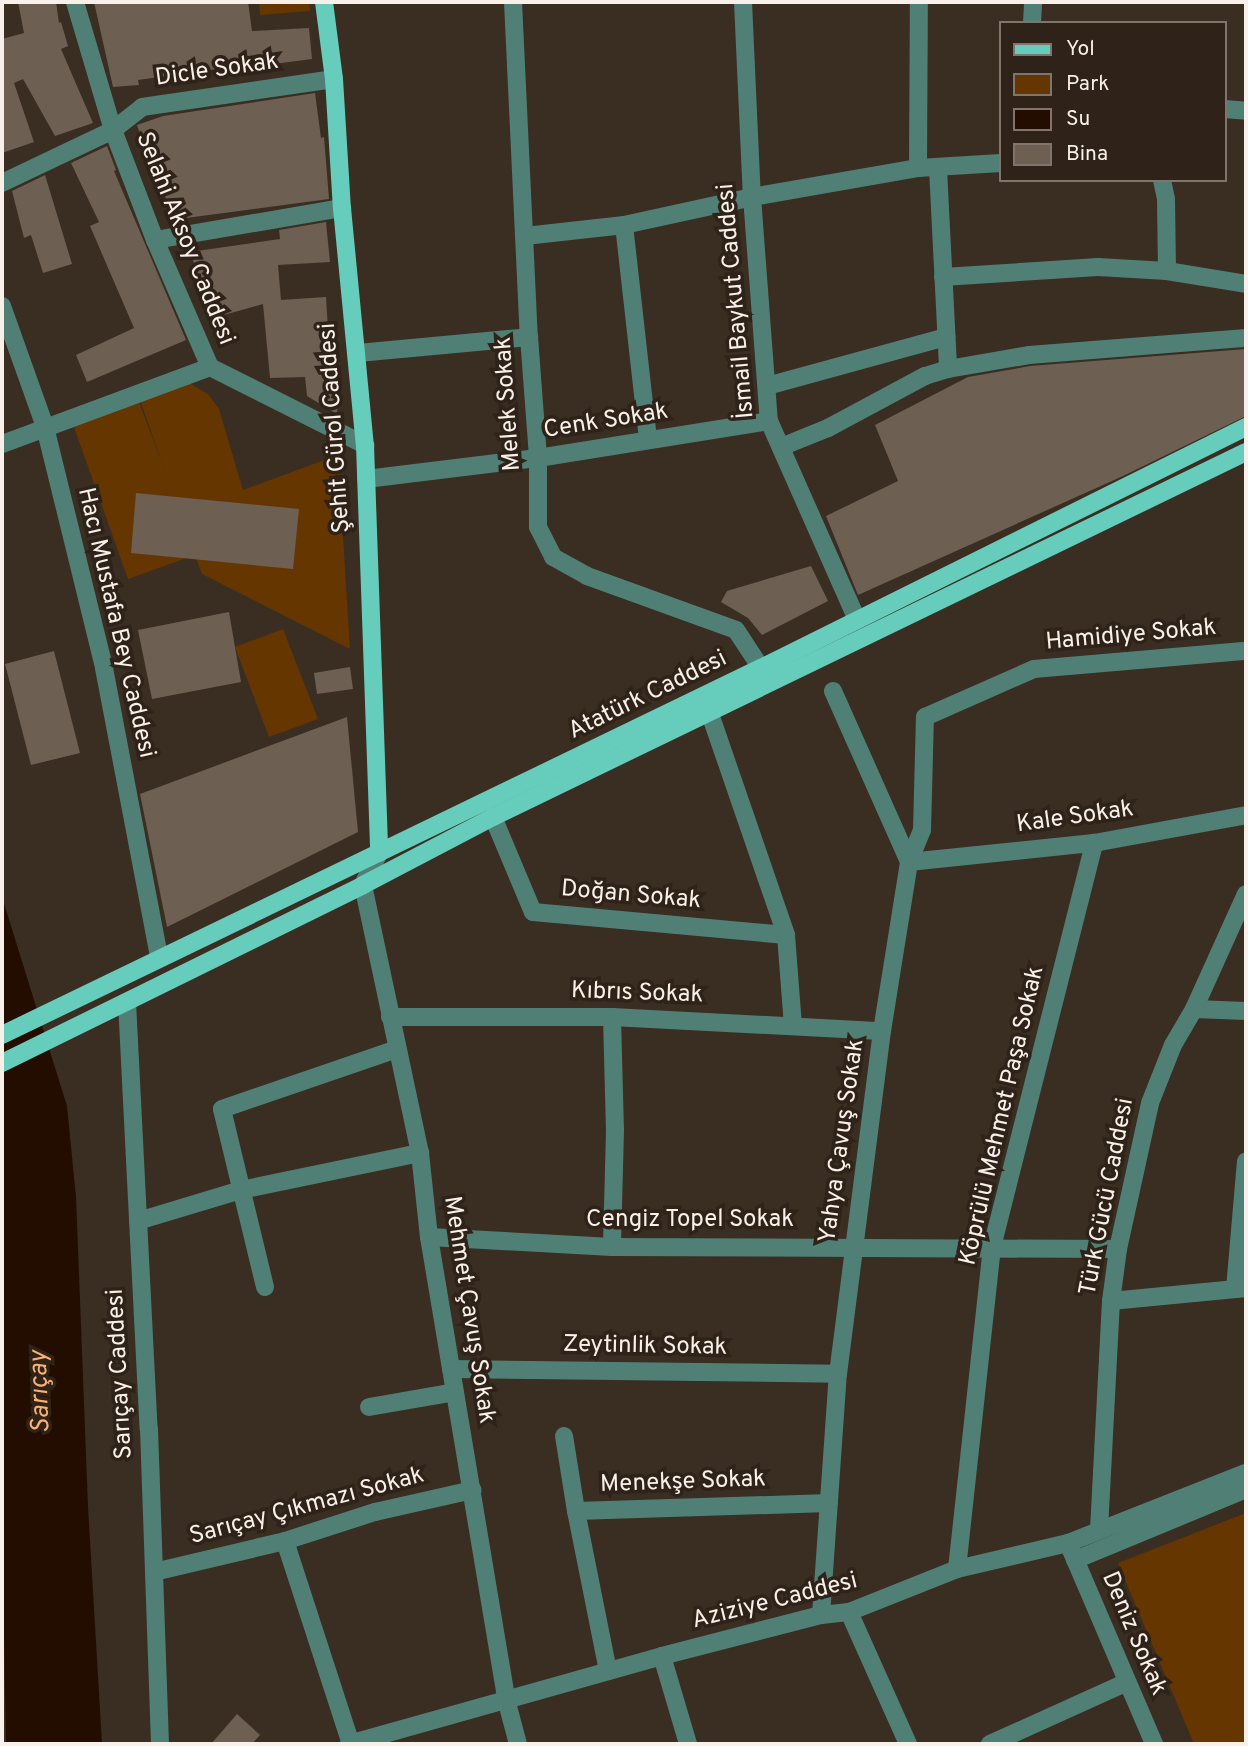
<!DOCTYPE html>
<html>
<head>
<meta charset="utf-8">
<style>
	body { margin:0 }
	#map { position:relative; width:1248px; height:1746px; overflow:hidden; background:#3a2d22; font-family:Overpass,sans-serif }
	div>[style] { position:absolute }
	.green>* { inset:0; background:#663600 }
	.water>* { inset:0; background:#220d00 }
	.building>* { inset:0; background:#6e5f53 }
	.minor>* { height:18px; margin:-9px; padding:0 9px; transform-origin:9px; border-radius:9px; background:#507f76 }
	.major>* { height:18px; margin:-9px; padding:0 9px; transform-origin:9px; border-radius:9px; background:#66cdbc }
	span { translate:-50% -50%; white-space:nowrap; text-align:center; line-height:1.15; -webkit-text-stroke:7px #2f2319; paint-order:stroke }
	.street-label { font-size:24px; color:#f8f0e9 }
	.water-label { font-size:26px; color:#fbb171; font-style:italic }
	.frame { position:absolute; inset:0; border:4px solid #f8f0e9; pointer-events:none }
	.legend { position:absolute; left:999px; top:21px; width:228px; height:161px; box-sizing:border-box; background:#2f2319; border:2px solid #7f756c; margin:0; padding:9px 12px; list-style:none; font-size:21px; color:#f8f0e9 }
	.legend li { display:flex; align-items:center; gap:14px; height:35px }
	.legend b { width:35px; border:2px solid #7f756c }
</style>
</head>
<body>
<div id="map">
	<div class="green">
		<div style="clip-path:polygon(259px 2px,309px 2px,310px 11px,260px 15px)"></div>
		<div style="clip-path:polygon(186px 381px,208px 394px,219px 409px,243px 490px,338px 455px,350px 649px,202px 574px,195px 555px,128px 579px,74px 427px,139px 402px,165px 471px,140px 400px)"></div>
		<div style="clip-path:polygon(283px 629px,318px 719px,269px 737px,235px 647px)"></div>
		<div style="clip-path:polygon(1246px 1513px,1246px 1744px,1194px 1744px,1118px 1563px)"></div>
	</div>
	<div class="water">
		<div style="clip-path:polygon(2px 897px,67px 1106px,76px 1197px,88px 1507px,102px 1744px,6px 1744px,2px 1528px)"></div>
	</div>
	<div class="building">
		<div style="clip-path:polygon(18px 2px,56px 2px,59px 23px,61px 22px,68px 46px,61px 49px,93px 123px,55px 136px,23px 79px,14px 83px,34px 142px,2px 153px,2px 39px,24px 33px)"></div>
		<div style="clip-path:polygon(94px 2px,248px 2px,252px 31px,309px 28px,312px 59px,274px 64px,273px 61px,138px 80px,139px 85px,113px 87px)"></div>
		<div style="clip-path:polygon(315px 93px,321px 138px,324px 137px,329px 199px,171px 220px,161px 179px,156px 179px,137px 125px,163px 116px)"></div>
		<div style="clip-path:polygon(107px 146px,116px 170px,114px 171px,186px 340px,87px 382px,76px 355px,134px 328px,90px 226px,99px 222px,71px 163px)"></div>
		<div style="clip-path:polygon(45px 175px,72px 264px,43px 273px,31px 235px,24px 238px,12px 191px)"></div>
		<div style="clip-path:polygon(326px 222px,330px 262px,278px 265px,281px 300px,326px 297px,330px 362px,340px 363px,337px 414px,307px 396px,305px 377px,270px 378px,263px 304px,213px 318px,190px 252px,280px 239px,279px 230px)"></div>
		<div style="clip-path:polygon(1246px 349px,1246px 416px,1123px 476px,858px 595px,826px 516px,898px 481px,875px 425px,968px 377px,1030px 366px)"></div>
		<div style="clip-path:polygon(136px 493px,299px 509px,293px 569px,131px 553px)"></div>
		<div style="clip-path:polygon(811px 566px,828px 601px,762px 635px,748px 618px,721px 602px,727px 591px)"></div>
		<div style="clip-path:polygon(229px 612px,241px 682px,152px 699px,138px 630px)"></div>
		<div style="clip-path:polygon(54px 651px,80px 753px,31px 765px,5px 664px)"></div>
		<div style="clip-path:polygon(350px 667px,353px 689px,317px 694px,314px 673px)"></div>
		<div style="clip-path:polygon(347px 717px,358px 832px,167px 927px,140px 794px)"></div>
		<div style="clip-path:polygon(237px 1714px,260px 1735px,252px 1744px,211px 1744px)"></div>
	</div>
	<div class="minor">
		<div style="left:75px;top:2px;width:134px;rotate:73.5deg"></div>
		<div style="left:113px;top:130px;width:118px;rotate:69.1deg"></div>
		<div style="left:155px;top:240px;width:138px;rotate:66.6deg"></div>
		<div style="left:210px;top:367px;width:174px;rotate:26.7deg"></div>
		<div style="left:513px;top:2px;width:335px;rotate:87.3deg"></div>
		<div style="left:529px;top:337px;width:121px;rotate:85.7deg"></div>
		<div style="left:538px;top:458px;width:69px;rotate:90deg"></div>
		<div style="left:538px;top:527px;width:34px;rotate:63deg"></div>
		<div style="left:553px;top:557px;width:39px;rotate:29deg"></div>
		<div style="left:587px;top:576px;width:158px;rotate:19.9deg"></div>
		<div style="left:736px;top:630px;width:45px;rotate:56.7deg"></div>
		<div style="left:743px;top:2px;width:195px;rotate:87.4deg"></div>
		<div style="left:752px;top:197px;width:225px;rotate:85.7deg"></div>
		<div style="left:769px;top:421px;width:218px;rotate:66.1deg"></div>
		<div style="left:1032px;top:23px;width:21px;rotate:-87deg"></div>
		<div style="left:1225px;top:109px;width:21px;rotate:5deg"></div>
		<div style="left:918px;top:168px;width:166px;rotate:-89.7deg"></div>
		<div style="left:938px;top:169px;width:200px;rotate:87.1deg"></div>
		<div style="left:1162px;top:180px;width:19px;rotate:78deg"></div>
		<div style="left:1166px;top:199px;width:72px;rotate:89.2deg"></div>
		<div style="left:2px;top:183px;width:123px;rotate:-25.5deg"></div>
		<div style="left:113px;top:130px;width:37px;rotate:-38deg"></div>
		<div style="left:142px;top:107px;width:194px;rotate:-8.3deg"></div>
		<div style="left:624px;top:225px;width:215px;rotate:83.6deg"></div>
		<div style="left:525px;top:236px;width:100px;rotate:-6.3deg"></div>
		<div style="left:624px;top:225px;width:131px;rotate:-12.3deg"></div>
		<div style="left:752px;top:197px;width:169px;rotate:-9.9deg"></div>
		<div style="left:918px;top:168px;width:83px;rotate:-3.4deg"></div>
		<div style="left:155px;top:240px;width:190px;rotate:-9.7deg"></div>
		<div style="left:943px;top:277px;width:155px;rotate:-3.7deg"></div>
		<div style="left:1098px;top:267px;width:69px;rotate:3.3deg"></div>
		<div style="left:1167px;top:271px;width:80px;rotate:9.3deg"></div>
		<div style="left:2px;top:306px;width:128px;rotate:70.4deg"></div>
		<div style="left:45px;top:427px;width:248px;rotate:76.2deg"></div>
		<div style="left:104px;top:668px;width:294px;rotate:79.2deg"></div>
		<div style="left:358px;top:353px;width:172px;rotate:-5.3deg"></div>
		<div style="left:767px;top:386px;width:186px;rotate:-15.3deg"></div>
		<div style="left:2px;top:444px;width:222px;rotate:-20.3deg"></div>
		<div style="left:781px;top:447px;width:51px;rotate:-22deg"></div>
		<div style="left:828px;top:428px;width:110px;rotate:-28.2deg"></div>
		<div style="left:925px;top:376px;width:24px;rotate:-17deg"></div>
		<div style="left:948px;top:369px;width:82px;rotate:-9.8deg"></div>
		<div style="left:1029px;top:355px;width:218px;rotate:-4.5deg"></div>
		<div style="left:366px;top:479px;width:173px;rotate:-7deg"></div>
		<div style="left:538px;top:458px;width:234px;rotate:-9.1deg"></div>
		<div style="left:833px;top:691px;width:187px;rotate:66deg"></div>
		<div style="left:709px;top:711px;width:237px;rotate:71deg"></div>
		<div style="left:786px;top:935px;width:90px;rotate:85.6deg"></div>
		<div style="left:493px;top:817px;width:103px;rotate:67.2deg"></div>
		<div style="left:533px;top:912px;width:254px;rotate:5.2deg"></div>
		<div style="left:379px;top:853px;width:36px;rotate:117deg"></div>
		<div style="left:363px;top:885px;width:274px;rotate:78deg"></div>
		<div style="left:420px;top:1153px;width:84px;rotate:83.9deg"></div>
		<div style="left:429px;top:1237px;width:468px;rotate:80.5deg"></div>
		<div style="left:506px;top:1699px;width:47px;rotate:75.1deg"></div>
		<div style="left:909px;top:862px;width:186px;rotate:-5.9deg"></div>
		<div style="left:1094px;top:843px;width:155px;rotate:-10.4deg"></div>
		<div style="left:127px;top:1002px;width:428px;rotate:87.1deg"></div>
		<div style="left:149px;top:1429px;width:315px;rotate:88deg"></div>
		<div style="left:1194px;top:1009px;width:52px;rotate:2.2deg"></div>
		<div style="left:390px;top:1017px;width:222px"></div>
		<div style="left:612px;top:1017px;width:270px;rotate:3deg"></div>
		<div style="left:612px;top:1017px;width:113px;rotate:88.5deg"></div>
		<div style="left:615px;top:1130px;width:117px;rotate:91.5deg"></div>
		<div style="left:138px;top:1221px;width:108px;rotate:-16.8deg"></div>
		<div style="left:241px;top:1190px;width:183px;rotate:-11.7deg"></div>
		<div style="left:429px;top:1237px;width:183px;rotate:3.1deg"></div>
		<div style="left:612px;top:1247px;width:506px;rotate:0.23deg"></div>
		<div style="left:265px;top:1287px;width:183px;rotate:-103.6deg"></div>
		<div style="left:222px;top:1109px;width:185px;rotate:-18.9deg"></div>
		<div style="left:1235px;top:1289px;width:128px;rotate:-85.1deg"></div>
		<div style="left:1111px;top:1301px;width:136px;rotate:-5.5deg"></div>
		<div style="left:451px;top:1369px;width:387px;rotate:0.7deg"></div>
		<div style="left:369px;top:1407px;width:87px;rotate:-9.9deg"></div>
		<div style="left:564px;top:1436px;width:76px;rotate:80.9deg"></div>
		<div style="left:1099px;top:1530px;width:229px;rotate:-87deg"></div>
		<div style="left:1111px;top:1301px;width:52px;rotate:-82.3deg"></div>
		<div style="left:1118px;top:1249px;width:149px;rotate:-77.6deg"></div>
		<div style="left:1150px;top:1103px;width:62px;rotate:-68.4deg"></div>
		<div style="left:1173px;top:1045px;width:42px;rotate:-59.7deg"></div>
		<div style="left:1194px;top:1009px;width:126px;rotate:-65.7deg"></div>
		<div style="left:285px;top:1541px;width:213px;rotate:72deg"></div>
		<div style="left:1068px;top:1543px;width:219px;rotate:66.8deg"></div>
		<div style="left:1075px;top:1560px;width:185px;rotate:-22.5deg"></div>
		<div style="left:957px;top:1569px;width:324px;rotate:-83.8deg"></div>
		<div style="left:992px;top:1247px;width:417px;rotate:-75.8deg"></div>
		<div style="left:154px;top:1572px;width:135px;rotate:-13.3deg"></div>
		<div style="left:285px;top:1541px;width:95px;rotate:-17.9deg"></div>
		<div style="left:375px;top:1512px;width:100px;rotate:-12.7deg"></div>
		<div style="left:849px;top:1612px;width:145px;rotate:65.9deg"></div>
		<div style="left:821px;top:1615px;width:242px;rotate:-86deg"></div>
		<div style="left:838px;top:1374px;width:346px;rotate:-82.7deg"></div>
		<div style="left:882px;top:1031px;width:171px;rotate:-80.9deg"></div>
		<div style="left:909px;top:862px;width:35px;rotate:-68deg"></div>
		<div style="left:922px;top:830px;width:113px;rotate:-88.5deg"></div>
		<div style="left:925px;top:717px;width:119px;rotate:-23.8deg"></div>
		<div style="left:1034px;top:669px;width:213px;rotate:-4.9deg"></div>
		<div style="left:662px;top:1656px;width:92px;rotate:73.5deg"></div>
		<div style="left:608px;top:1671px;width:163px;rotate:-101.3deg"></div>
		<div style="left:576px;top:1511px;width:253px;rotate:-1.8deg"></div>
		<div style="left:349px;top:1744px;width:325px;rotate:-15.7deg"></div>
		<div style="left:662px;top:1656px;width:164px;rotate:-14.5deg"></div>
		<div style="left:821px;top:1615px;width:28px;rotate:-6deg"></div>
		<div style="left:849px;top:1612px;width:116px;rotate:-21.7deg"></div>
		<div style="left:957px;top:1569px;width:114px;rotate:-13.2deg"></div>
		<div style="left:1068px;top:1543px;width:191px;rotate:-21.5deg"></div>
		<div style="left:990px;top:1744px;width:150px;rotate:-24.3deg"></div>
	</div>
	<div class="major">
		<div style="left:324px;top:2px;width:78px;rotate:82.6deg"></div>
		<div style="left:334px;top:79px;width:129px;rotate:86.5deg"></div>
		<div style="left:342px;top:208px;width:238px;rotate:84.5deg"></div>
		<div style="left:365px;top:445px;width:408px;rotate:88deg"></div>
		<div style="left:2px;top:1035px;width:843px;rotate:-25.81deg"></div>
		<div style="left:761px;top:668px;width:542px;rotate:-26.42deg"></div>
		<div style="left:2px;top:1063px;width:402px;rotate:-26.2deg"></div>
		<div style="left:363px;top:885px;width:147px;rotate:-27.6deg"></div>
		<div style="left:493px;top:817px;width:837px;rotate:-25.86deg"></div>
	</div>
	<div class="street-label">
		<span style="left:217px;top:71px;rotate:-8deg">Dicle Sokak</span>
		<span style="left:184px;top:239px;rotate:68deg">Selahi Aksoy Caddesi</span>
		<span style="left:737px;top:301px;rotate:-95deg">İsmail Baykut Caddesi</span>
		<span style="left:509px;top:404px;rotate:-94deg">Melek Sokak</span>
		<span style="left:606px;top:422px;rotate:-9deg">Cenk Sokak</span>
		<span style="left:336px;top:428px;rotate:-94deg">Şehit Gürol Caddesi</span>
		<span style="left:115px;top:623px;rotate:77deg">Hacı Mustafa Bey Caddesi</span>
		<span style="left:1131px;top:636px;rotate:-5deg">Hamidiye Sokak</span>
		<span style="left:648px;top:696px;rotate:-26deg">Atatürk Caddesi</span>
		<span style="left:1075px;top:818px;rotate:-8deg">Kale Sokak</span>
		<span style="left:631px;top:896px;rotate:5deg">Doğan Sokak</span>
		<span style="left:637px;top:994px;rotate:2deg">Kıbrıs Sokak</span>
		<span style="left:1003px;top:1116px;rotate:-77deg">Köprülü Mehmet Paşa Sokak</span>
		<span style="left:843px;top:1141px;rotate:-82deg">Yahya Çavuş Sokak</span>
		<span style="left:1108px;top:1197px;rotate:-79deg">Türk Gücü Caddesi</span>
		<span style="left:690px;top:1221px">Cengiz Topel Sokak</span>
		<span style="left:468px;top:1310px;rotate:81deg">Mehmet Çavuş Sokak</span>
		<span style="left:645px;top:1347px;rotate:1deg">Zeytinlik Sokak</span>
		<span style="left:121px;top:1374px;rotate:-93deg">Sarıçay Caddesi</span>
		<span style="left:683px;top:1483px;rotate:-2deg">Menekşe Sokak</span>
		<span style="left:307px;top:1507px;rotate:-15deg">Sarıçay Çıkmazı Sokak</span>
		<span style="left:775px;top:1602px;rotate:-14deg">Aziziye Caddesi</span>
		<span style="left:1133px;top:1634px;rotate:67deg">Deniz Sokak</span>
	</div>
	<div class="water-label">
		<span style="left:41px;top:1392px;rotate:-92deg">Sarıçay</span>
	</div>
	<div class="frame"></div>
	<ul class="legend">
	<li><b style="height:9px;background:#66cdbc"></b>Yol</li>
	<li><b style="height:19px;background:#663600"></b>Park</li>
	<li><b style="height:19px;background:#220d00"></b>Su</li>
	<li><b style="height:19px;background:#6e5f53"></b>Bina</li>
	</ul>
</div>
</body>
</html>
